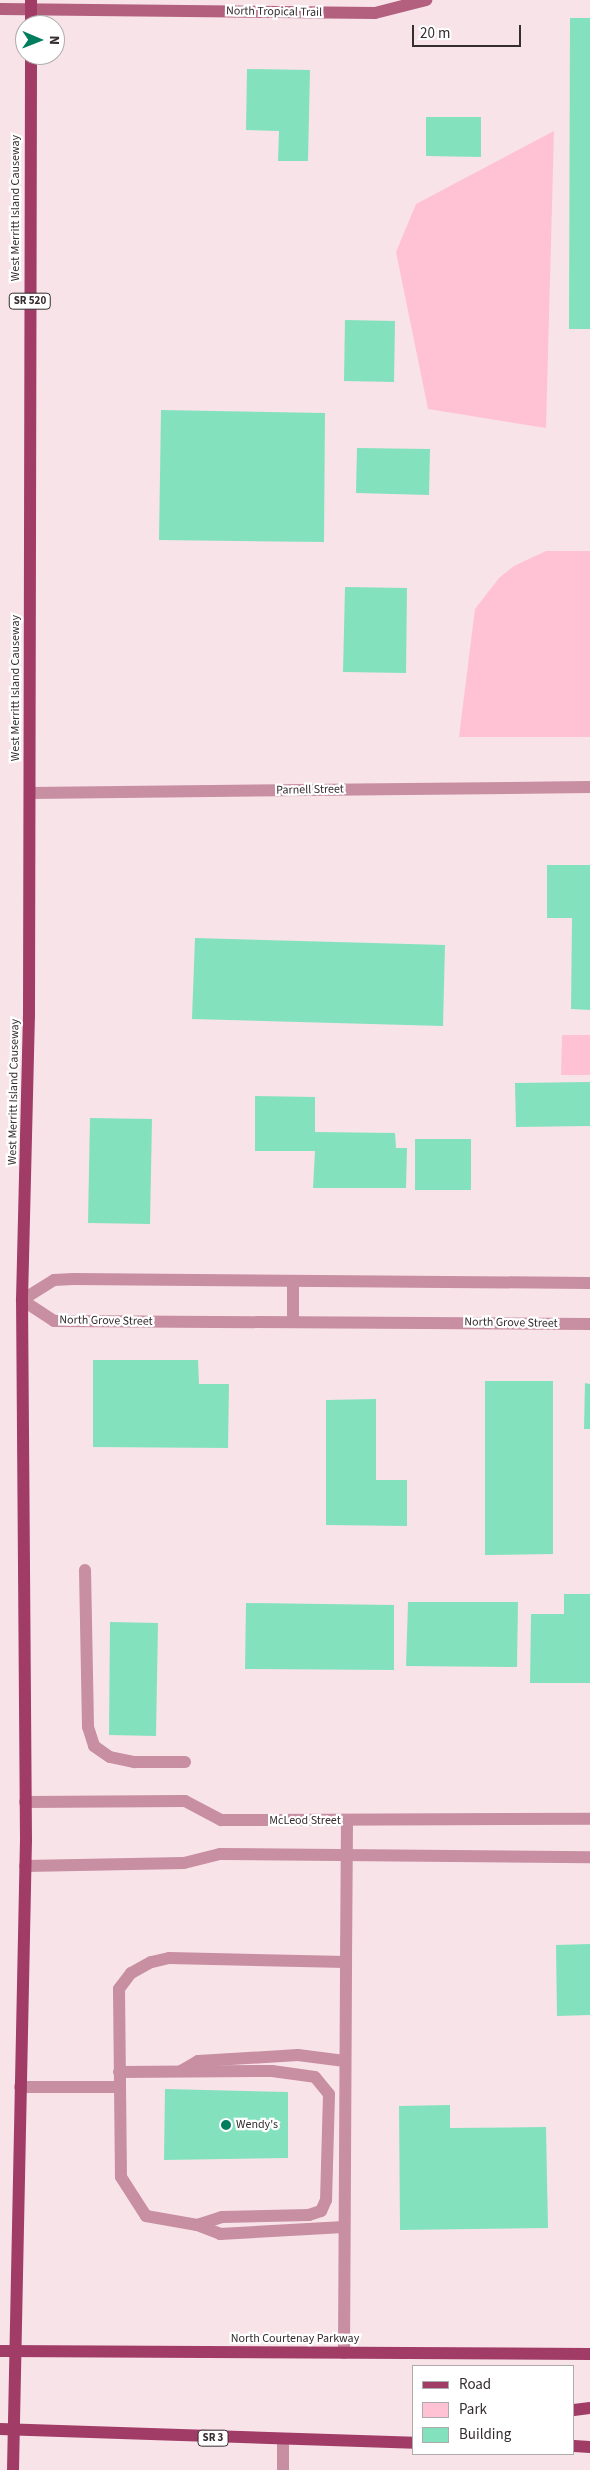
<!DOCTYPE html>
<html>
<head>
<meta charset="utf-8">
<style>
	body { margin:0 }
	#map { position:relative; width:590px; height:2470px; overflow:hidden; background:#f8e3e9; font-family:"Source Sans 3",sans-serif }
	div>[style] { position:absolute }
	.green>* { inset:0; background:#ffc2d5 }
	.building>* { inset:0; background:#83e2bd }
	.lane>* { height:12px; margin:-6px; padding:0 6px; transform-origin:6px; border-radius:6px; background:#c88ea1 }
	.street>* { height:12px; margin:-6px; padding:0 6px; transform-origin:6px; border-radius:6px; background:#c88ea1 }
	.secondary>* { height:12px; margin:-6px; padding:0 6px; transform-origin:6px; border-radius:6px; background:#b3607e }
	.primary>* { height:12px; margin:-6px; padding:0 6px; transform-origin:6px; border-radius:6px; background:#a13c66 }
	.dots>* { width:14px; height:14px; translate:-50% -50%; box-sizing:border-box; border:2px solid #fff; border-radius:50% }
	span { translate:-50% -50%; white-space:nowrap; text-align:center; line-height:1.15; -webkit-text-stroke:4.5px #fff; paint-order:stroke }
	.shield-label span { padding:1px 4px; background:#fff; border:1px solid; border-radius:4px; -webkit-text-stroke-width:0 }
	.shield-label { font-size:11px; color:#352d30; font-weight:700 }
	.street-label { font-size:12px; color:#352d30 }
	.poi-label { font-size:12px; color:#352d30 }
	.left { translate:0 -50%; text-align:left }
	.legend { position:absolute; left:412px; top:2365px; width:162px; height:90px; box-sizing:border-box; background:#fff; border:1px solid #aeabac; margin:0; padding:6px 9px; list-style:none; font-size:15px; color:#352d30 }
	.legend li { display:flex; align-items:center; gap:10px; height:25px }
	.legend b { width:25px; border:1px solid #aeabac }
	.north { position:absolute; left:15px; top:15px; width:50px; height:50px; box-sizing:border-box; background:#fff; border:1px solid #aeabac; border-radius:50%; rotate:91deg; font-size:14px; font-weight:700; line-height:20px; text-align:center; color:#352d30 }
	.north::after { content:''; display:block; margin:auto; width:18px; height:22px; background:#007d5c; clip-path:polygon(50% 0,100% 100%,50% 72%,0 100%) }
	.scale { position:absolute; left:412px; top:25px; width:109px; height:22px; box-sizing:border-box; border:2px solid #352d30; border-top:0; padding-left:6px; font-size:15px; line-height:18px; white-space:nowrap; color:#352d30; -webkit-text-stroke:4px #fff; paint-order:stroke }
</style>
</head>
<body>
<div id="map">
	<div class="green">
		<div style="clip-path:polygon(554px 131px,546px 428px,428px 409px,396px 252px,416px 204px)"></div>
		<div style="clip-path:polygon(546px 551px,590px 551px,590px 737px,459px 737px,475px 609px,499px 578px,514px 566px)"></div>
		<div style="clip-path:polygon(562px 1035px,590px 1035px,590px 1075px,561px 1075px)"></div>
	</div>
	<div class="building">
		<div style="clip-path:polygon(570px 18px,590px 18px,590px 329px,569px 329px)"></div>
		<div style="clip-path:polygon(247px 69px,310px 70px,308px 161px,278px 161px,279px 131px,246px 130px)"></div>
		<div style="clip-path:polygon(426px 117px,481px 117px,481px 157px,426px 156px)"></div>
		<div style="clip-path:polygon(345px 320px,395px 321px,394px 382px,344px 381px)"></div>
		<div style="clip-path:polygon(161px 410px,325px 413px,324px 542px,159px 540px)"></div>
		<div style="clip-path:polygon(357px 448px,430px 449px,429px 495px,356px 493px)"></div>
		<div style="clip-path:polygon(345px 587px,407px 588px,406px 673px,343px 672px)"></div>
		<div style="clip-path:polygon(547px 865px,590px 865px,590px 1010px,571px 1009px,572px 918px,547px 918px)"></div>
		<div style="clip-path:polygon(195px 938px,445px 945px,443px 1026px,192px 1019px)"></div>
		<div style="clip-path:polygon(590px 1082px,590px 1126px,516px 1127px,515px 1083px)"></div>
		<div style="clip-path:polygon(255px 1096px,315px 1097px,315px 1132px,395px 1133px,396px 1148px,407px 1148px,406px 1188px,313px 1188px,315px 1151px,255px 1151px)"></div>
		<div style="clip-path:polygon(90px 1118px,152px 1119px,150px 1224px,88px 1223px)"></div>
		<div style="clip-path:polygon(415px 1139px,471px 1139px,471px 1190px,415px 1190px)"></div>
		<div style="clip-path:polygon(93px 1360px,198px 1360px,199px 1384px,229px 1384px,228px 1448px,93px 1447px)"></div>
		<div style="clip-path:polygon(485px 1381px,553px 1381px,553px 1554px,485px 1555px)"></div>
		<div style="clip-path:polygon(585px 1383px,590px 1384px,590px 1429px,584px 1429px)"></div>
		<div style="clip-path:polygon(376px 1399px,376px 1480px,407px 1480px,407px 1526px,326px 1525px,326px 1400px)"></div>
		<div style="clip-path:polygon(564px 1594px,590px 1594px,590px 1683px,530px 1683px,531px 1614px,564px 1614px)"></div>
		<div style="clip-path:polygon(408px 1602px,518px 1602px,517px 1667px,406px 1666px)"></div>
		<div style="clip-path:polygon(246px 1603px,394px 1605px,394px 1670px,245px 1669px)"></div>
		<div style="clip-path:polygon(110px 1622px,158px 1623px,156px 1736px,109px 1735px)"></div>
		<div style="clip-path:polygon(590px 1944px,590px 2015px,557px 2016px,556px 1945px)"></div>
		<div style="clip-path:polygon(165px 2089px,288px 2092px,288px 2158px,164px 2160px)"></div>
		<div style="clip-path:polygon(450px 2105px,450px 2128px,546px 2127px,548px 2228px,400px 2230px,399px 2106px)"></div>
	</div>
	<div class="lane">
		<div style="left:85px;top:1570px;width:157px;rotate:88.9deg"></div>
		<div style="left:88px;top:1727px;width:20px;rotate:72deg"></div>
		<div style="left:94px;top:1746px;width:19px;rotate:35deg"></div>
		<div style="left:110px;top:1757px;width:25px;rotate:12deg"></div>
		<div style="left:134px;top:1762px;width:51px"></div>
		<div style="left:346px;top:1962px;width:141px;rotate:-89.6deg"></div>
		<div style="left:181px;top:2071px;width:20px;rotate:-30deg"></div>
		<div style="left:198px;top:2061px;width:100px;rotate:-3.4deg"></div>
		<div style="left:298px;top:2055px;width:47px;rotate:7.3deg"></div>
		<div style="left:119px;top:2072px;width:153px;rotate:-0.4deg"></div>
		<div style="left:272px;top:2071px;width:43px;rotate:7.9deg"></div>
		<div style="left:315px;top:2077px;width:22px;rotate:51deg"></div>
		<div style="left:329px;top:2094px;width:106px;rotate:91.6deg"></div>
		<div style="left:326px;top:2200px;width:12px;rotate:114deg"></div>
		<div style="left:321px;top:2211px;width:13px;rotate:162deg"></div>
		<div style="left:309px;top:2215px;width:87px;rotate:178.7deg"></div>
		<div style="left:222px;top:2217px;width:26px;rotate:162deg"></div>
		<div style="left:20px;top:2087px;width:100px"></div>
		<div style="left:344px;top:2353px;width:391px;rotate:-89.7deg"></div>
		<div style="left:346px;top:1962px;width:177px;rotate:-178.7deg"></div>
		<div style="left:169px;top:1958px;width:18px;rotate:167deg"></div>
		<div style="left:151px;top:1962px;width:23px;rotate:151deg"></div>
		<div style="left:131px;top:1973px;width:20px;rotate:127deg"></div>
		<div style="left:119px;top:1989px;width:188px;rotate:89.4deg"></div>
		<div style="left:121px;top:2177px;width:46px;rotate:57.3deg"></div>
		<div style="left:146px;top:2216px;width:52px;rotate:10deg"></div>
		<div style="left:197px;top:2225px;width:25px;rotate:21deg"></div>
		<div style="left:220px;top:2234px;width:124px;rotate:-3.2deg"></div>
	</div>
	<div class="street">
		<div style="left:30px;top:793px;width:560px;rotate:-0.61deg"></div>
		<div style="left:590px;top:1283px;width:517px;rotate:-179.56deg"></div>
		<div style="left:73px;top:1279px;width:19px;rotate:177deg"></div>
		<div style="left:54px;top:1280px;width:38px;rotate:148deg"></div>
		<div style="left:22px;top:1300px;width:38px;rotate:33deg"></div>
		<div style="left:54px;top:1321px;width:536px;rotate:0.32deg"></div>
		<div style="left:293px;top:1322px;width:41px;rotate:-90deg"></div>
		<div style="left:25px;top:1802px;width:160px;rotate:-0.4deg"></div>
		<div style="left:185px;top:1801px;width:41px;rotate:27.8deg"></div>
		<div style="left:221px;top:1820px;width:369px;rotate:-0.2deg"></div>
		<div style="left:25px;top:1866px;width:159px;rotate:-1.1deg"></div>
		<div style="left:184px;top:1863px;width:37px;rotate:-14deg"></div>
		<div style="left:220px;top:1854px;width:370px;rotate:0.5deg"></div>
		<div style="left:283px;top:2441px;width:29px;rotate:90deg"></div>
	</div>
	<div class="secondary">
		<div style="left:0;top:9px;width:375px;rotate:0.6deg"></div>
		<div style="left:375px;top:13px;width:53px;rotate:-14.3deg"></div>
	</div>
	<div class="primary">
		<div style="left:31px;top:25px;width:25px;rotate:-90deg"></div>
		<div style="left:0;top:2351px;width:590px;rotate:0.29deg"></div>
		<div style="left:574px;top:2410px;width:16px;rotate:-7deg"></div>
		<div style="left:0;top:2429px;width:414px;rotate:1.9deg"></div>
		<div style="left:574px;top:2446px;width:16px;rotate:4deg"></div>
		<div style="left:13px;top:2470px;width:629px;rotate:-88.82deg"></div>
		<div style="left:26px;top:1841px;width:541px;rotate:-90.42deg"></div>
		<div style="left:22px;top:1300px;width:284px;rotate:-88.6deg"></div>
		<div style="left:29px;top:1016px;width:961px;rotate:-89.88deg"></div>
	</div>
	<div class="dots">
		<div style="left:226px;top:2125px;background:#007d5c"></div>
	</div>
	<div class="shield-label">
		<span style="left:30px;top:301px">SR 520</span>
		<span style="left:213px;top:2438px">SR 3</span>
	</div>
	<div class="street-label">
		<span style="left:274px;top:12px;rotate:1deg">North Tropical Trail</span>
		<span style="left:16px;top:208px;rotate:-90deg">West Merritt Island Causeway</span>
		<span style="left:16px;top:688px;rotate:-90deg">West Merritt Island Causeway</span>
		<span style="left:310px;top:790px;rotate:-1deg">Parnell Street</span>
		<span style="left:14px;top:1092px;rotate:-89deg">West Merritt Island Causeway</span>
		<span style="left:106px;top:1321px;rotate:1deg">North Grove Street</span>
		<span style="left:511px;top:1323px;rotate:1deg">North Grove Street</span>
		<span style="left:305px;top:1821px">McLeod Street</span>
		<span style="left:295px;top:2339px">North Courtenay Parkway</span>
	</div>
	<div class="poi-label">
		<span class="left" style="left:236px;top:2125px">Wendy's</span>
	</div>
	<ul class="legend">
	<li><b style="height:6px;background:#a13c66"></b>Road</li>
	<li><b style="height:14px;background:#ffc2d5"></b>Park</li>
	<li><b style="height:14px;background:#83e2bd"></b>Building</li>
	</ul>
	<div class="north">N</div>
	<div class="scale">20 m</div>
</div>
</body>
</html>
